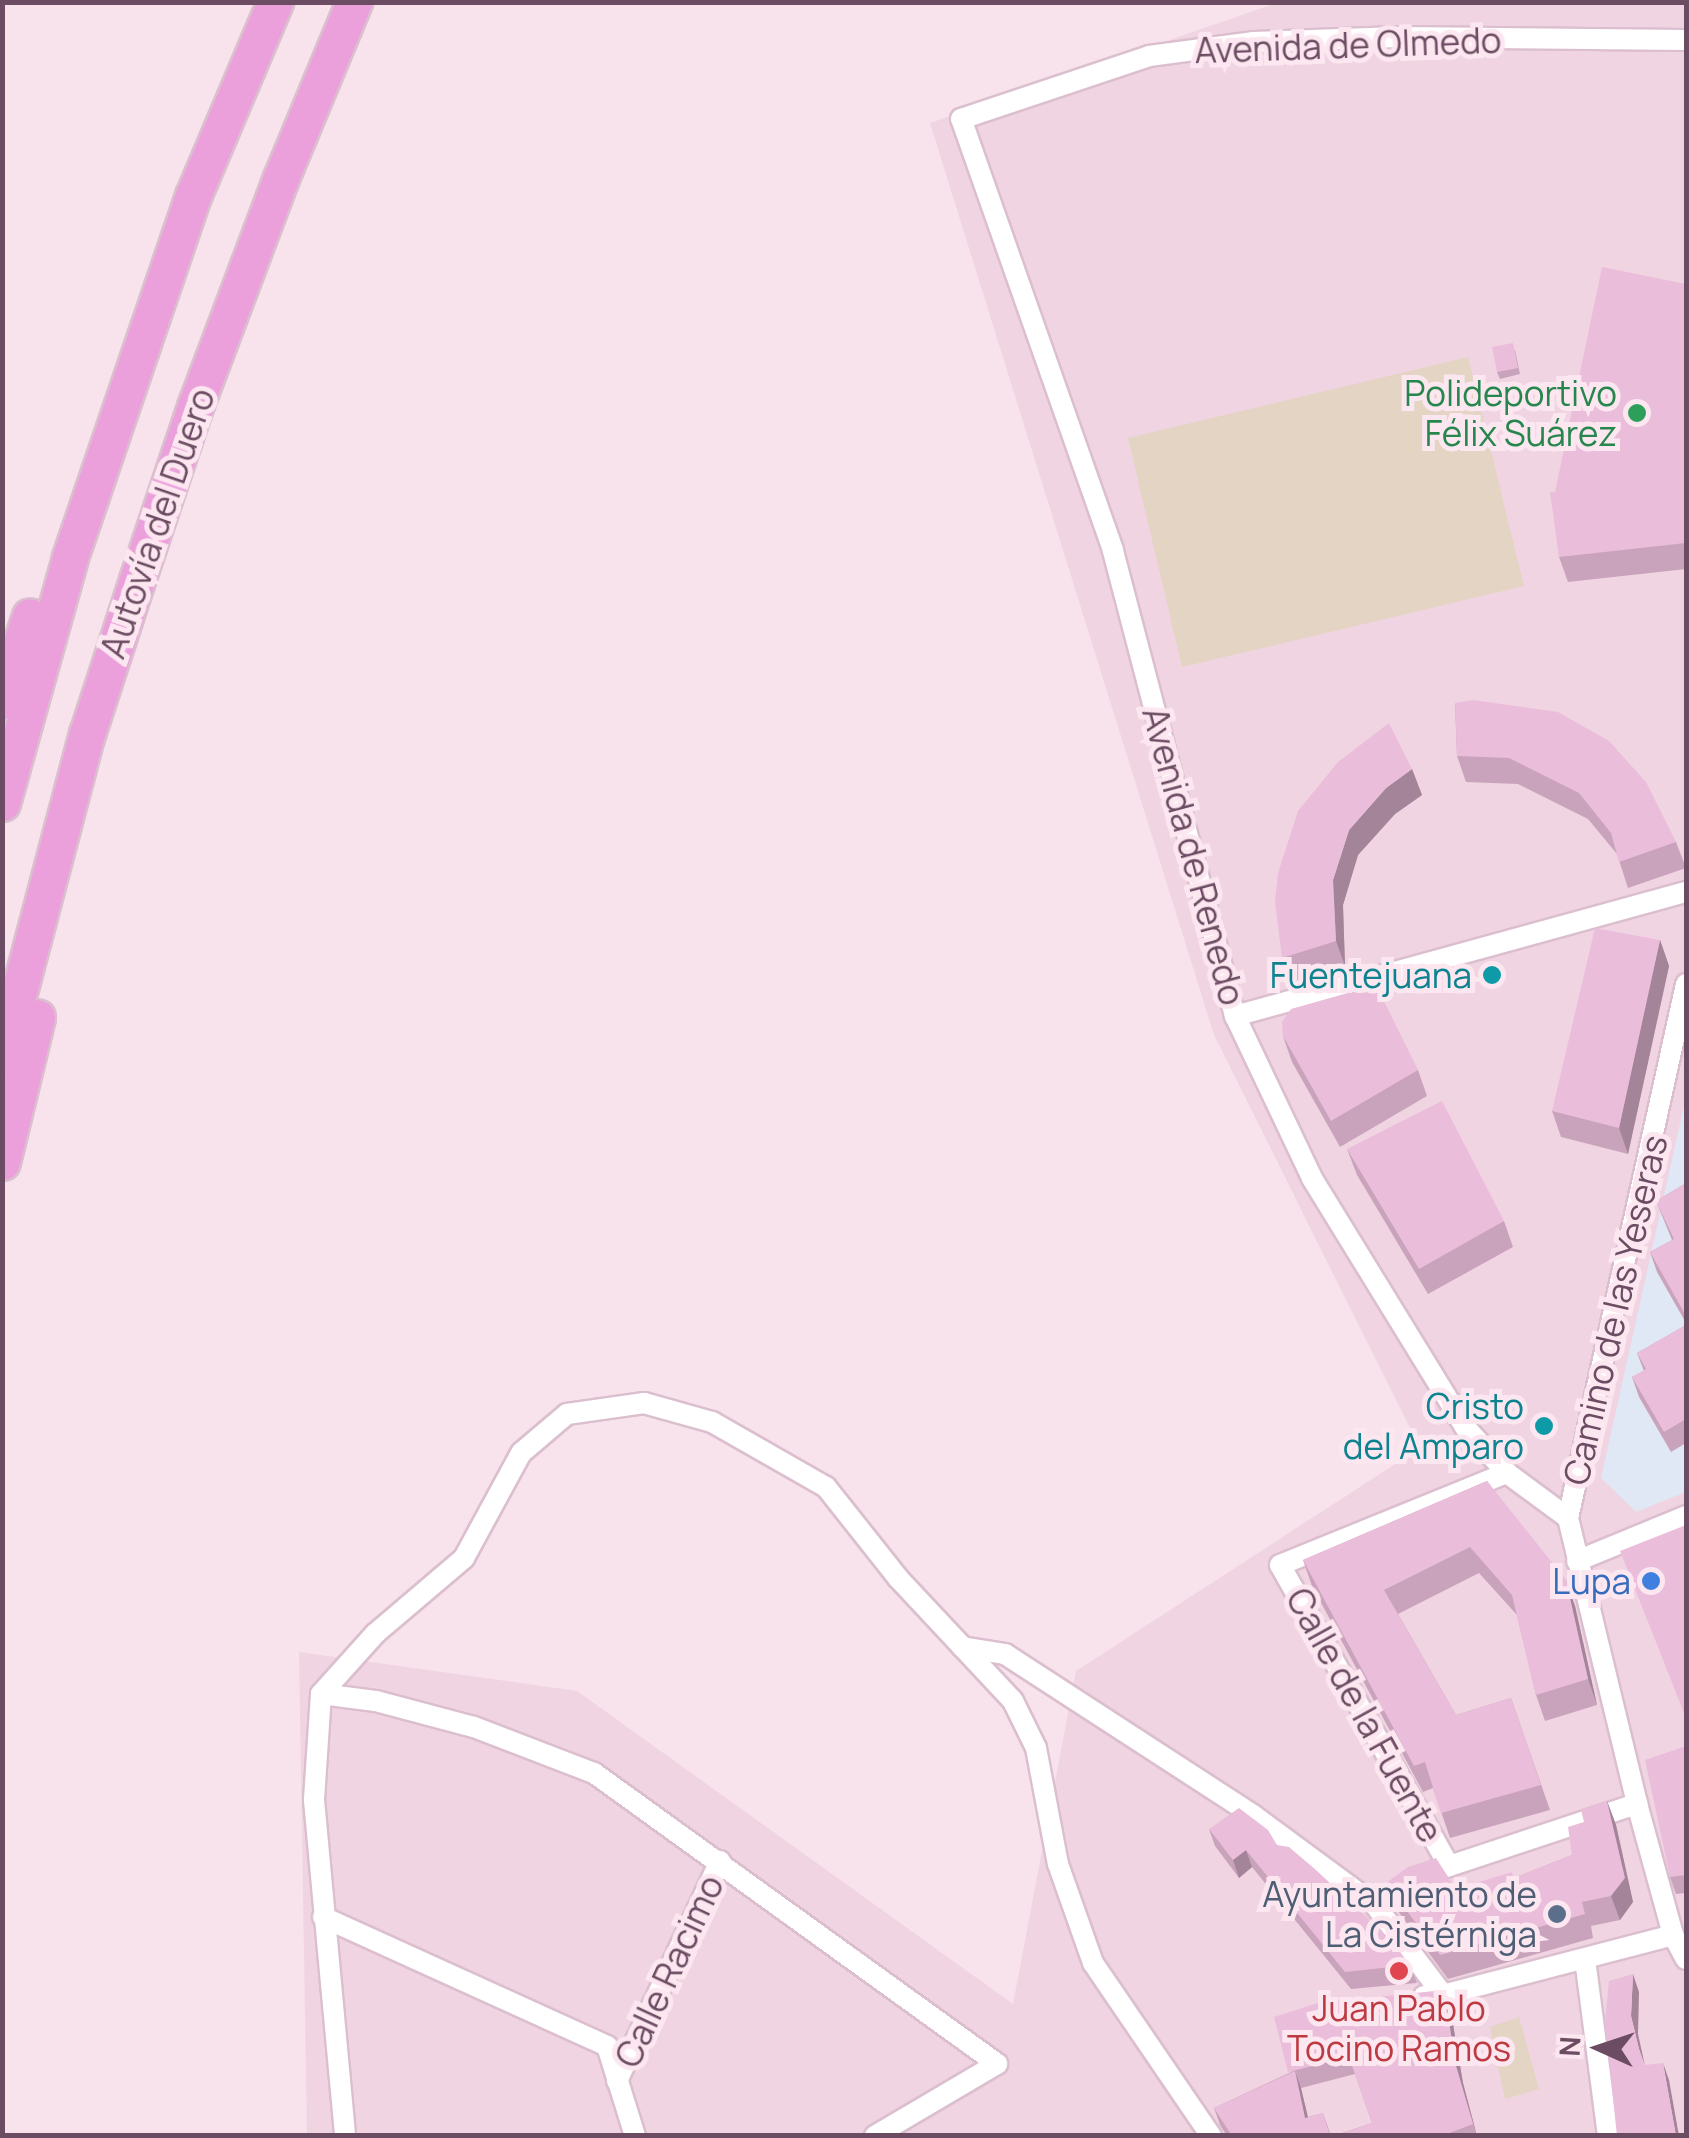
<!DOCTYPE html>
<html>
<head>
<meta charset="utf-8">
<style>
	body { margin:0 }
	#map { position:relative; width:1689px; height:2138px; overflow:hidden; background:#f8e2ec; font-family:Manrope,sans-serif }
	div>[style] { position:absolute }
	.residential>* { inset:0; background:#f1d4e2 }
	.education>* { inset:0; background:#dfe8f4 }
	.green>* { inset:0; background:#e3d4c3 }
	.roads { filter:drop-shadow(2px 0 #dbbfcf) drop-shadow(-2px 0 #dbbfcf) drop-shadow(0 2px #dbbfcf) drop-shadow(0 -2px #dbbfcf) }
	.street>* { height:20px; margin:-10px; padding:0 10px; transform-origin:10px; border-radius:10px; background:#fff }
	.highway>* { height:35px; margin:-17.5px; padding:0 17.5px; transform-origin:17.5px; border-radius:17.5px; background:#eba0db }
	.wall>* { inset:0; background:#c9a3bb }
	.shaded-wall>* { inset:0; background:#a48499 }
	.building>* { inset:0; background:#eabdda }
	.dots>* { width:28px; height:28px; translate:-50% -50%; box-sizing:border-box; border:5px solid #fce7f0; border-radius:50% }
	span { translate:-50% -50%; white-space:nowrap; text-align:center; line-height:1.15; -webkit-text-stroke:10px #fce7f0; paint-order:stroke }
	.street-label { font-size:35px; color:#6c4c62 }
	.leisure-label { font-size:35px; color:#27864d }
	.right { translate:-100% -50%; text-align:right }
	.culture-label { font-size:35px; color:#0d838f }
	.shop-label { font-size:35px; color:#366cbe }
	.service-label { font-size:35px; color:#4e5e75 }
	.health-label { font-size:35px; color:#be3a42 }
	.frame { position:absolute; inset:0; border:5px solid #6c4c62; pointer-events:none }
	.north { position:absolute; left:1549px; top:1998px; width:100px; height:100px; -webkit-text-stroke:8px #fce7f0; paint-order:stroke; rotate:273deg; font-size:28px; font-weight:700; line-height:40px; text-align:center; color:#6c4c62 }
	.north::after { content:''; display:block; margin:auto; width:35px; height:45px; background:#6c4c62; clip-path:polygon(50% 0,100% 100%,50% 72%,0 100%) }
</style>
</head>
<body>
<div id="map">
	<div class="residential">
		<div style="clip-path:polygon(1276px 3px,1686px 3px,1686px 2135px,307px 2135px,299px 1652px,577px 1691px,1013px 2004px,1076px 1671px,1420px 1448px,1214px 1035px,930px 123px)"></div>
	</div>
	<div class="education">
		<div style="clip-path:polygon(1686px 1097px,1686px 1492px,1636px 1512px,1601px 1478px)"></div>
	</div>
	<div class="green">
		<div style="clip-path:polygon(1468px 357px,1524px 586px,1182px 667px,1128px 438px)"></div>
		<div style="clip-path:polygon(1519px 2017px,1539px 2089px,1505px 2099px,1490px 2027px)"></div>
	</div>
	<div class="roads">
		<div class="street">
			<div style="left:1686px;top:984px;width:547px;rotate:102.46deg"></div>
			<div style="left:1568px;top:1518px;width:294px;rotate:76.4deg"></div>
			<div style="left:1637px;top:1804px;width:136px;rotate:74.6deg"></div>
			<div style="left:1673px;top:1935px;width:27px;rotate:62deg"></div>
			<div style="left:1235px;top:1016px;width:468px;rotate:-15.4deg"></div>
			<div style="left:1568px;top:1518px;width:76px;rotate:-143.6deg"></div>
			<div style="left:1507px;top:1473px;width:62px;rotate:-132.4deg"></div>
			<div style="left:1465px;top:1427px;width:292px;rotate:-121.6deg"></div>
			<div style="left:1312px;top:1178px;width:179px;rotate:-115.4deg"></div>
			<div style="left:1235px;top:1016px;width:482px;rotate:-104.7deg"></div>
			<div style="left:1113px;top:550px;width:457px;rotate:-109.4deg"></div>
			<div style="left:961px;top:119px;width:198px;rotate:-18.5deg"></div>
			<div style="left:1149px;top:56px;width:106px;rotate:-7.6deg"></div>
			<div style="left:1254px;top:42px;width:145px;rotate:-2deg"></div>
			<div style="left:1399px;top:37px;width:287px;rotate:0.6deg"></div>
			<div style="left:1577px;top:1561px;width:118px;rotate:-22.4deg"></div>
			<div style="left:962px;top:1647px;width:44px;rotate:9.2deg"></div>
			<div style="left:1005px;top:1654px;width:296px;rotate:33deg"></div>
			<div style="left:1253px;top:1815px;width:152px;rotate:36.4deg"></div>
			<div style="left:1375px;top:1905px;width:113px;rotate:52.9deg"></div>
			<div style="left:1443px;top:1995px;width:19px;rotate:177deg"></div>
			<div style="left:321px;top:1694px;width:82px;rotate:-48deg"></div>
			<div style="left:376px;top:1633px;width:116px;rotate:-40.4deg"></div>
			<div style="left:464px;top:1558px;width:119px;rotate:-61.5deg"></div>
			<div style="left:521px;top:1453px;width:60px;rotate:-40.3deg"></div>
			<div style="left:567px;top:1414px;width:78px;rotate:-8.1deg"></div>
			<div style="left:644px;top:1403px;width:71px;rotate:15.6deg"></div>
			<div style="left:712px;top:1422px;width:131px;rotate:29.7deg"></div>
			<div style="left:826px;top:1487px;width:116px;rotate:51.6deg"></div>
			<div style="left:898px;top:1578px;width:168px;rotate:46.9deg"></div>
			<div style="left:1013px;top:1701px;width:52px;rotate:63.9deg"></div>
			<div style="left:1036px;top:1748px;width:118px;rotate:79.3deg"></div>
			<div style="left:1058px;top:1864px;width:105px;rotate:70.5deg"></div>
			<div style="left:1093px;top:1963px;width:209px;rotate:55.7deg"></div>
			<div style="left:321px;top:1694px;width:55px;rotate:7.3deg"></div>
			<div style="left:376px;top:1701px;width:101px;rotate:14.9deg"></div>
			<div style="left:474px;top:1727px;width:129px;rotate:21deg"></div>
			<div style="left:594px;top:1773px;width:497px;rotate:35.8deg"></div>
			<div style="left:997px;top:2064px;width:142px;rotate:149.5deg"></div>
			<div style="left:321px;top:1694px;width:106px;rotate:93.8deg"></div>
			<div style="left:314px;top:1800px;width:337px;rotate:84.7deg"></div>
			<div style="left:1449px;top:1866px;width:345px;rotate:-119.3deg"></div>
			<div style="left:1280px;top:1565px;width:245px;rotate:-22.1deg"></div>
			<div style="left:1437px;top:1870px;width:211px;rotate:-18.3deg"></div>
			<div style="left:323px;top:1917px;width:312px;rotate:24.4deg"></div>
			<div style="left:607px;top:2046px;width:94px;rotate:72.7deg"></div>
			<div style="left:1585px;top:1959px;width:178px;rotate:82.6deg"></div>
			<div style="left:1443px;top:1995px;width:238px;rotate:-14.6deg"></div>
			<div style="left:617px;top:2081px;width:243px;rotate:-64.9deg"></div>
		</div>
		<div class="highway">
			<div style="left:2px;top:701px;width:89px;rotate:-71.8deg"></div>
			<div style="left:2px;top:803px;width:255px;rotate:-74.5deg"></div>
			<div style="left:70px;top:557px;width:381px;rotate:-71.2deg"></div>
			<div style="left:193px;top:196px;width:211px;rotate:-67.1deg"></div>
			<div style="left:2px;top:1057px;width:334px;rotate:-75.3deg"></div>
			<div style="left:87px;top:734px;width:165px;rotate:-72deg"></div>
			<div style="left:138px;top:577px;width:182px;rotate:-71.5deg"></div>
			<div style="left:196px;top:404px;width:241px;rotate:-69.4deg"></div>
			<div style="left:281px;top:178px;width:191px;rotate:-67.5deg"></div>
			<div style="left:2px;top:1162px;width:149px;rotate:-76.4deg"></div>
		</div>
	</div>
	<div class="wall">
		<div style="clip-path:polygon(1686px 284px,1686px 569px,1568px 582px,1559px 557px,1555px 492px)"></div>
		<div style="clip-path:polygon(1515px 350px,1520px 374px,1500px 379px,1497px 372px)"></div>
		<div style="clip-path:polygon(1455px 703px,1676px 842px,1686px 868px,1628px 888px,1617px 854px,1588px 819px,1518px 784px,1466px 782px,1457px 756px)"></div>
		<div style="clip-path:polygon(1412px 769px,1422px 795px,1395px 814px,1358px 855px,1343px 905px,1345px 966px,1291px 984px,1282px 958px)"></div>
		<div style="clip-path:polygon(1660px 940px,1669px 966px,1628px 1154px,1561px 1137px,1552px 1111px)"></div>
		<div style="clip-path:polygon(1283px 1036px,1418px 1070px,1427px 1096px,1340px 1147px,1292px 1062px)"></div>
		<div style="clip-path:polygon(1347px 1149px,1504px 1221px,1513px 1247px,1428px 1294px,1357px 1175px)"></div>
		<div style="clip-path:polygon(1686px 1183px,1686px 1323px,1657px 1272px,1650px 1252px,1672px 1240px,1656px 1201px)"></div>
		<div style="clip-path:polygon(1686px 1325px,1686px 1443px,1671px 1452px,1639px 1397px,1632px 1377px,1644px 1371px,1637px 1353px)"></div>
		<div style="clip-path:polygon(1487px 1481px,1575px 1606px,1597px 1705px,1545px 1721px,1536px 1695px,1517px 1615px,1479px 1573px,1398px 1614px,1456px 1715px,1511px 1698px,1550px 1810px,1450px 1838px,1433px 1788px,1423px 1792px,1312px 1586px,1303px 1560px)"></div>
		<div style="clip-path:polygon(1686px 1746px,1686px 1893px,1676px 1894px,1670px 1877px)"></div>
		<div style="clip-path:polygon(1607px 1801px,1616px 1825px,1633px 1902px,1620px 1920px,1591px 1926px,1593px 1938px,1448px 1979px,1395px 1907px,1386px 1883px,1456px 1889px,1514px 1878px,1572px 1855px,1584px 1822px)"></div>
		<div style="clip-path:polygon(1209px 1829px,1277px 1845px,1410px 1965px,1417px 1983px,1351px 1989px,1252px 1867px,1239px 1878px,1215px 1846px)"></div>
		<div style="clip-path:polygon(1444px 1990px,1450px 2007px,1463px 2083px,1477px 2136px,1333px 2136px,1372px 2123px,1355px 2074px,1301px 2088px,1308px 2117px,1323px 2113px,1331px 2136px,1227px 2136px,1220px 2125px,1214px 2108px,1289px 2073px)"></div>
	</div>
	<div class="shaded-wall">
		<div style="clip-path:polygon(1412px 769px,1422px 795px,1395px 814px,1358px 855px,1343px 905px,1345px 966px,1336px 941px,1333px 880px,1349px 830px,1386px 788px)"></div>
		<div style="clip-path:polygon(1660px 940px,1669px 966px,1628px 1154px,1619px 1128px)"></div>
		<div style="clip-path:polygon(1566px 1580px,1575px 1606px,1597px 1705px,1588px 1679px)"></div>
		<div style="clip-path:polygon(1607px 1801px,1616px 1825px,1633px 1902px,1620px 1920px,1611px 1896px)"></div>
		<div style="clip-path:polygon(1246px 1850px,1252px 1867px,1239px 1878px,1233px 1860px)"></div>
		<div style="clip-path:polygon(1633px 1974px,1639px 1992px,1638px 2034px,1645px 2066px,1639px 2049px,1631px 2016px)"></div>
		<div style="clip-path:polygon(1444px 1990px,1450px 2007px,1463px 2083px,1477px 2136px,1456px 2066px)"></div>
		<div style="clip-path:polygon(1663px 2063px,1669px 2080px,1679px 2136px,1676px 2136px)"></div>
		<div style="clip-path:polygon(1295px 2071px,1301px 2088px,1312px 2135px,1305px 2118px)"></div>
	</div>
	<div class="building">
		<div style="clip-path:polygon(1602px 267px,1686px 284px,1686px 543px,1559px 557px,1550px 492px,1555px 492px)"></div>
		<div style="clip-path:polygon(1513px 343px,1518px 368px,1497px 372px,1492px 347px)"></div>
		<div style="clip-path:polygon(1473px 700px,1558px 712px,1609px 741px,1646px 782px,1676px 842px,1619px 862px,1611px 833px,1579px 793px,1509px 758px,1457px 756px,1455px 703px)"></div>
		<div style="clip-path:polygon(1389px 723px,1412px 769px,1386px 788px,1349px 830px,1333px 880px,1336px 941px,1282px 958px,1275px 902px,1278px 873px,1298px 811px,1338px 762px)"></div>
		<div style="clip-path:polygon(1595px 928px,1660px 940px,1619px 1128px,1552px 1111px)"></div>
		<div style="clip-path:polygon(1376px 985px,1418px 1070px,1331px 1121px,1283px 1036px,1282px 1022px,1291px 1009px)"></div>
		<div style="clip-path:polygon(1442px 1101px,1504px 1221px,1419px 1269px,1347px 1149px)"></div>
		<div style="clip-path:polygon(1686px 1183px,1686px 1316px,1650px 1252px,1674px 1239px,1656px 1201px)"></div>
		<div style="clip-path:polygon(1686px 1325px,1686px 1419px,1664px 1432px,1632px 1377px,1646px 1369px,1637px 1353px)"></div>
		<div style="clip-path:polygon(1487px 1481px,1566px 1580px,1588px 1679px,1536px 1695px,1512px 1595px,1470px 1547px,1384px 1590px,1456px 1715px,1511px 1698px,1541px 1785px,1441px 1813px,1425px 1762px,1414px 1766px,1303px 1560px)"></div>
		<div style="clip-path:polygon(1686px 1525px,1686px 1718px,1620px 1551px)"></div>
		<div style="clip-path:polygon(1686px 1746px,1686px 1875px,1670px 1877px,1645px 1760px)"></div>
		<div style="clip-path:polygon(1607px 1801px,1625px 1878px,1611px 1896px,1582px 1902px,1585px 1914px,1440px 1955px,1386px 1883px,1408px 1867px,1436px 1858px,1456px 1889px,1512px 1872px,1513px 1878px,1572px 1855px,1568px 1827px,1584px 1822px,1581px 1810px)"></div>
		<div style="clip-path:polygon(1239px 1808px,1268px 1830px,1277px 1845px,1289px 1847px,1316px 1870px,1391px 1940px,1410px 1965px,1345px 1972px,1246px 1850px,1233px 1860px,1209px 1829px)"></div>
		<div style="clip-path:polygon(1633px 1974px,1631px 2016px,1639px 2049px,1644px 2065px,1663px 2063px,1676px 2136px,1617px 2136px,1605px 2022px,1609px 1981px)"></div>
		<div style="clip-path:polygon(1444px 1990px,1456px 2066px,1473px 2124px,1442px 2136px,1334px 2136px,1372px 2123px,1349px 2057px,1288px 2072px,1274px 2017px,1318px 2003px)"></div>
		<div style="clip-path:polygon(1295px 2071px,1305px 2118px,1323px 2113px,1330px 2136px,1232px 2136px,1214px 2108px)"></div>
	</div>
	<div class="dots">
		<div style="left:1637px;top:413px;background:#2e9e5b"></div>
		<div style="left:1492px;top:975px;background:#0f9aa8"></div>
		<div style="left:1544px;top:1426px;background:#0f9aa8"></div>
		<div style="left:1651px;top:1581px;background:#3f7fe0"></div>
		<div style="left:1557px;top:1914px;background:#5c6f8a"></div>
		<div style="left:1399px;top:1971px;background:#e0444e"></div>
	</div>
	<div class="street-label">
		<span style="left:1348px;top:45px;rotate:-2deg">Avenida de Olmedo</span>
		<span style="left:157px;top:523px;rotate:-71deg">Autovía del Duero</span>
		<span style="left:1194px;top:856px;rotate:75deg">Avenida de Renedo</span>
		<span style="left:1615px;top:1310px;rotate:-77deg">Camino de las Yeseras</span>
		<span style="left:1365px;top:1715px;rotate:61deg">Calle de la Fuente</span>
		<span style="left:669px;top:1971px;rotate:-65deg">Calle Racimo</span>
	</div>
	<div class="leisure-label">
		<span class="right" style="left:1617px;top:413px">Polideportivo<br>Félix Suárez</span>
	</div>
	<div class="culture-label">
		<span class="right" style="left:1472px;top:975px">Fuentejuana</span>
		<span class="right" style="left:1524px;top:1426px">Cristo<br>del Amparo</span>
	</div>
	<div class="shop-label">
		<span class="right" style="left:1631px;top:1581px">Lupa</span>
	</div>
	<div class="service-label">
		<span class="right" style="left:1537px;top:1914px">Ayuntamiento de<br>La Cistérniga</span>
	</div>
	<div class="health-label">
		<span style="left:1399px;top:2028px">Juan Pablo<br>Tocino Ramos</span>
	</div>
	<div class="frame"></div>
	<div class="north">N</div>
</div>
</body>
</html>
